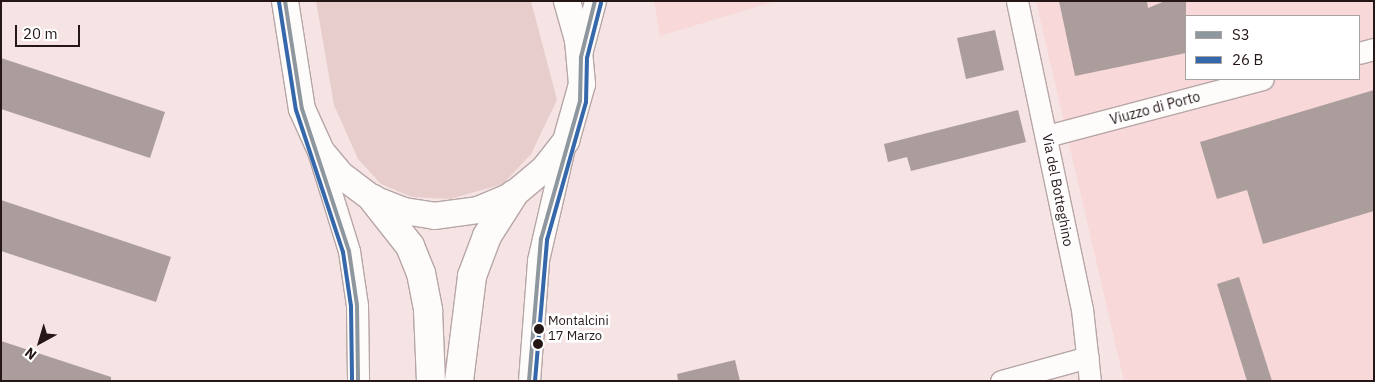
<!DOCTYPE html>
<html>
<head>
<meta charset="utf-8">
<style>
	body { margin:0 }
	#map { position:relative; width:1375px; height:382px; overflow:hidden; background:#f6e3e3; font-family:"IBM Plex Sans",sans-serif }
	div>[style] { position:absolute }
	.built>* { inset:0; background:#f8d8d8 }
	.green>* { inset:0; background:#e7cecd }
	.building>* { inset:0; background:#ac9d9d }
	.roads { filter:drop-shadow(1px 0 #b6a6a6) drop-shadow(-1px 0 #b6a6a6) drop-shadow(0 1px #b6a6a6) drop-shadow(0 -1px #b6a6a6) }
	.minor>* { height:21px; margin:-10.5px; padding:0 10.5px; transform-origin:10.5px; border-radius:10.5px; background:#fefbfb }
	.major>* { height:26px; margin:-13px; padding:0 13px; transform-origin:13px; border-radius:13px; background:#fefbfb }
	.highway>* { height:28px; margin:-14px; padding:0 14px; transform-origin:14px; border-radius:14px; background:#fefbfb }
	.bus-1>* { height:4px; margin:-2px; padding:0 2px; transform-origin:2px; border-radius:2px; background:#8e979d }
	.bus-2>* { height:4px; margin:-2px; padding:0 2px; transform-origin:2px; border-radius:2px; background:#3567ab }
	.dots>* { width:14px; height:14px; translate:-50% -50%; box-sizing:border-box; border:2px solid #fff; border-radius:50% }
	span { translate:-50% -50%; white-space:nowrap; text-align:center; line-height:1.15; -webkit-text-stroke:5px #fff; paint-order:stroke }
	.bus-label { font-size:13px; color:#261717 }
	.left { translate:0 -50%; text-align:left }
	.street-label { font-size:14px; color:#261717 }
	.frame { position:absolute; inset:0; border:2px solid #261717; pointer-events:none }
	.legend { position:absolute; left:1185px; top:15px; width:175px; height:65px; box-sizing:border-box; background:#fff; border:1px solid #a8a2a2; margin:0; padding:6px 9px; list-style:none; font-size:15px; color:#261717 }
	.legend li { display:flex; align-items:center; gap:10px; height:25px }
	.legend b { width:25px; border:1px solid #a8a2a2 }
	.north { position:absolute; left:15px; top:317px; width:50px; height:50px; -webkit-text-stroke:4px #fff; paint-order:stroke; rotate:219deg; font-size:14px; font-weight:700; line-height:20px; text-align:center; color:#261717 }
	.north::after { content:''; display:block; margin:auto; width:18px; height:22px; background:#261717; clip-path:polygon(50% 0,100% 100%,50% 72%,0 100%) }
	.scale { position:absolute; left:15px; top:25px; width:65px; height:22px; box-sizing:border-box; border:2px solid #261717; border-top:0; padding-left:6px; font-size:15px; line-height:18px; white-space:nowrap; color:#261717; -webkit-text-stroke:4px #fff; paint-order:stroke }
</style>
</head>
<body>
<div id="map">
	<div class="built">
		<div style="clip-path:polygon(654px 1px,776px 1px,660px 36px)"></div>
		<div style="clip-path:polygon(evenodd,1036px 1px,1374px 1px,1374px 381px,1124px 381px,1036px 1px,1186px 16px,1359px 16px,1359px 79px,1186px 79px,1186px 16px)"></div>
	</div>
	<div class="green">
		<div style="clip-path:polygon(316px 1px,531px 1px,557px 100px,531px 154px,503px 184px,450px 199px,412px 197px,381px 184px,358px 159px,334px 105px)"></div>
	</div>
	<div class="building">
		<div style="clip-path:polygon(1059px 1px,1147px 1px,1148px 8px,1165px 1px,1186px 1px,1186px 53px,1075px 76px)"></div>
		<div style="clip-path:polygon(995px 30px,1004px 70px,966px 79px,957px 38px)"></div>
		<div style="clip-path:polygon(1px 58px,165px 112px,150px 158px,1px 109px)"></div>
		<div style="clip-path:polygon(1374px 90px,1374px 211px,1263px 244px,1247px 190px,1217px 199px,1200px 142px)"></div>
		<div style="clip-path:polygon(1018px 110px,1026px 142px,911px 171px,907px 157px,888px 162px,884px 144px)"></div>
		<div style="clip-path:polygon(1px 200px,171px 257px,156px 302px,1px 251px)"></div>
		<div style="clip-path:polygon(1239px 277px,1272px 381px,1247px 381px,1217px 284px)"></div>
		<div style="clip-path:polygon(1px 341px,111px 377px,111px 381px,1px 381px)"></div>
		<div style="clip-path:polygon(735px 360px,740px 381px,678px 381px,677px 374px)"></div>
	</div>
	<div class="roads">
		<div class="minor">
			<div style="left:1017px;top:1px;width:315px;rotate:78.1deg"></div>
			<div style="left:1082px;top:309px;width:72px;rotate:83.7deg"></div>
			<div style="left:1359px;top:53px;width:16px;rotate:-15deg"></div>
			<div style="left:581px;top:54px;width:55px;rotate:-75.2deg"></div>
			<div style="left:1047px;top:136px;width:223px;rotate:-14.8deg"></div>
			<div style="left:319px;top:154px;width:102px;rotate:72.8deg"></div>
			<div style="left:349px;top:251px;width:55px;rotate:81.6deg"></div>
			<div style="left:357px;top:305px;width:76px;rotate:89.2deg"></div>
			<div style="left:529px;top:381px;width:121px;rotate:-85.7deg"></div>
			<div style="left:538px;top:260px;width:116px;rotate:-77deg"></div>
			<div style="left:1001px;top:381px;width:90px;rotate:-15.4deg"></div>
		</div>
		<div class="major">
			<div style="left:285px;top:1px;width:109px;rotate:81.1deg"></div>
			<div style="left:302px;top:109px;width:46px;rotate:65.7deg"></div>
			<div style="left:321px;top:151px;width:31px;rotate:50deg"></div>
			<div style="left:341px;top:175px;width:40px;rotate:37deg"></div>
			<div style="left:373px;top:199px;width:33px;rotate:21deg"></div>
			<div style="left:404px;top:211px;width:30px;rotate:9deg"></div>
			<div style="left:434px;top:216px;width:44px;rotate:-7.8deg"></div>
			<div style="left:478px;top:210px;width:38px;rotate:-23deg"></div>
			<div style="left:513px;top:195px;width:40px;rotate:-40deg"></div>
			<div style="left:544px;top:169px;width:36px;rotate:-52deg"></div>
			<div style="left:566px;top:141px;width:59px;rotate:-74.3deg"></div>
			<div style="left:582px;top:84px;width:44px;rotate:-95.2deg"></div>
			<div style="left:578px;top:40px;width:41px;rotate:-105.8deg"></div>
		</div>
		<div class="highway">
			<div style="left:373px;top:199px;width:60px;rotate:51.8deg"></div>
			<div style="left:410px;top:246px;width:29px;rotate:68deg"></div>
			<div style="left:421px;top:273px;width:38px;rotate:79deg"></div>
			<div style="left:428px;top:310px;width:71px;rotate:87.6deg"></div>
			<div style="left:459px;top:381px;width:106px;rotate:-82.9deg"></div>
			<div style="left:472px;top:276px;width:43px;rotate:-69.4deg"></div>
			<div style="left:487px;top:236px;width:49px;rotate:-57.6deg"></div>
		</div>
	</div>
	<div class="bus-1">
		<div style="left:285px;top:1px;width:109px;rotate:81.1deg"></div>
		<div style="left:302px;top:109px;width:150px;rotate:71.7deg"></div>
		<div style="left:349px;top:251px;width:55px;rotate:81.6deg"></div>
		<div style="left:357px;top:305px;width:76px;rotate:89.2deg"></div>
		<div style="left:529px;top:381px;width:143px;rotate:-85.2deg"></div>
		<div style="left:541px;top:239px;width:143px;rotate:-74.2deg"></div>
		<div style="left:580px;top:101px;width:44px;rotate:-88.7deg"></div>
		<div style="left:581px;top:57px;width:58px;rotate:-76deg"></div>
	</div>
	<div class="bus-2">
		<div style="left:279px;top:2px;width:109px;rotate:81.1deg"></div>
		<div style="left:296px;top:110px;width:150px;rotate:71.7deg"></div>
		<div style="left:343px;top:252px;width:55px;rotate:81.6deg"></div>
		<div style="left:351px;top:306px;width:75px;rotate:89.2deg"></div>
		<div style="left:535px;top:381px;width:142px;rotate:-85.1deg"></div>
		<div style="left:547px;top:240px;width:143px;rotate:-74.2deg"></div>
		<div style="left:586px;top:102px;width:44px;rotate:-88.7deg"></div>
		<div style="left:587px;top:58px;width:57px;rotate:-75.7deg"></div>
	</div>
	<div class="dots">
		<div style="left:539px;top:329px;background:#261717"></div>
		<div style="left:538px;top:344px;background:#261717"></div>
	</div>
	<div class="bus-label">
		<span class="left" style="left:548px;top:329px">Montalcini<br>17 Marzo</span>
	</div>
	<div class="street-label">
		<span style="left:1155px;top:108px;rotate:-15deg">Viuzzo di Porto</span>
		<span style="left:1058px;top:190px;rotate:79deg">Via del Botteghino</span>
	</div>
	<div class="frame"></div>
	<ul class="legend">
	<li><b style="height:6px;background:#8e979d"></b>S3</li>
	<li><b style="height:6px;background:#3567ab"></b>26 B</li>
	</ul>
	<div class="north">N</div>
	<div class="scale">20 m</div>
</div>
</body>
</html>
